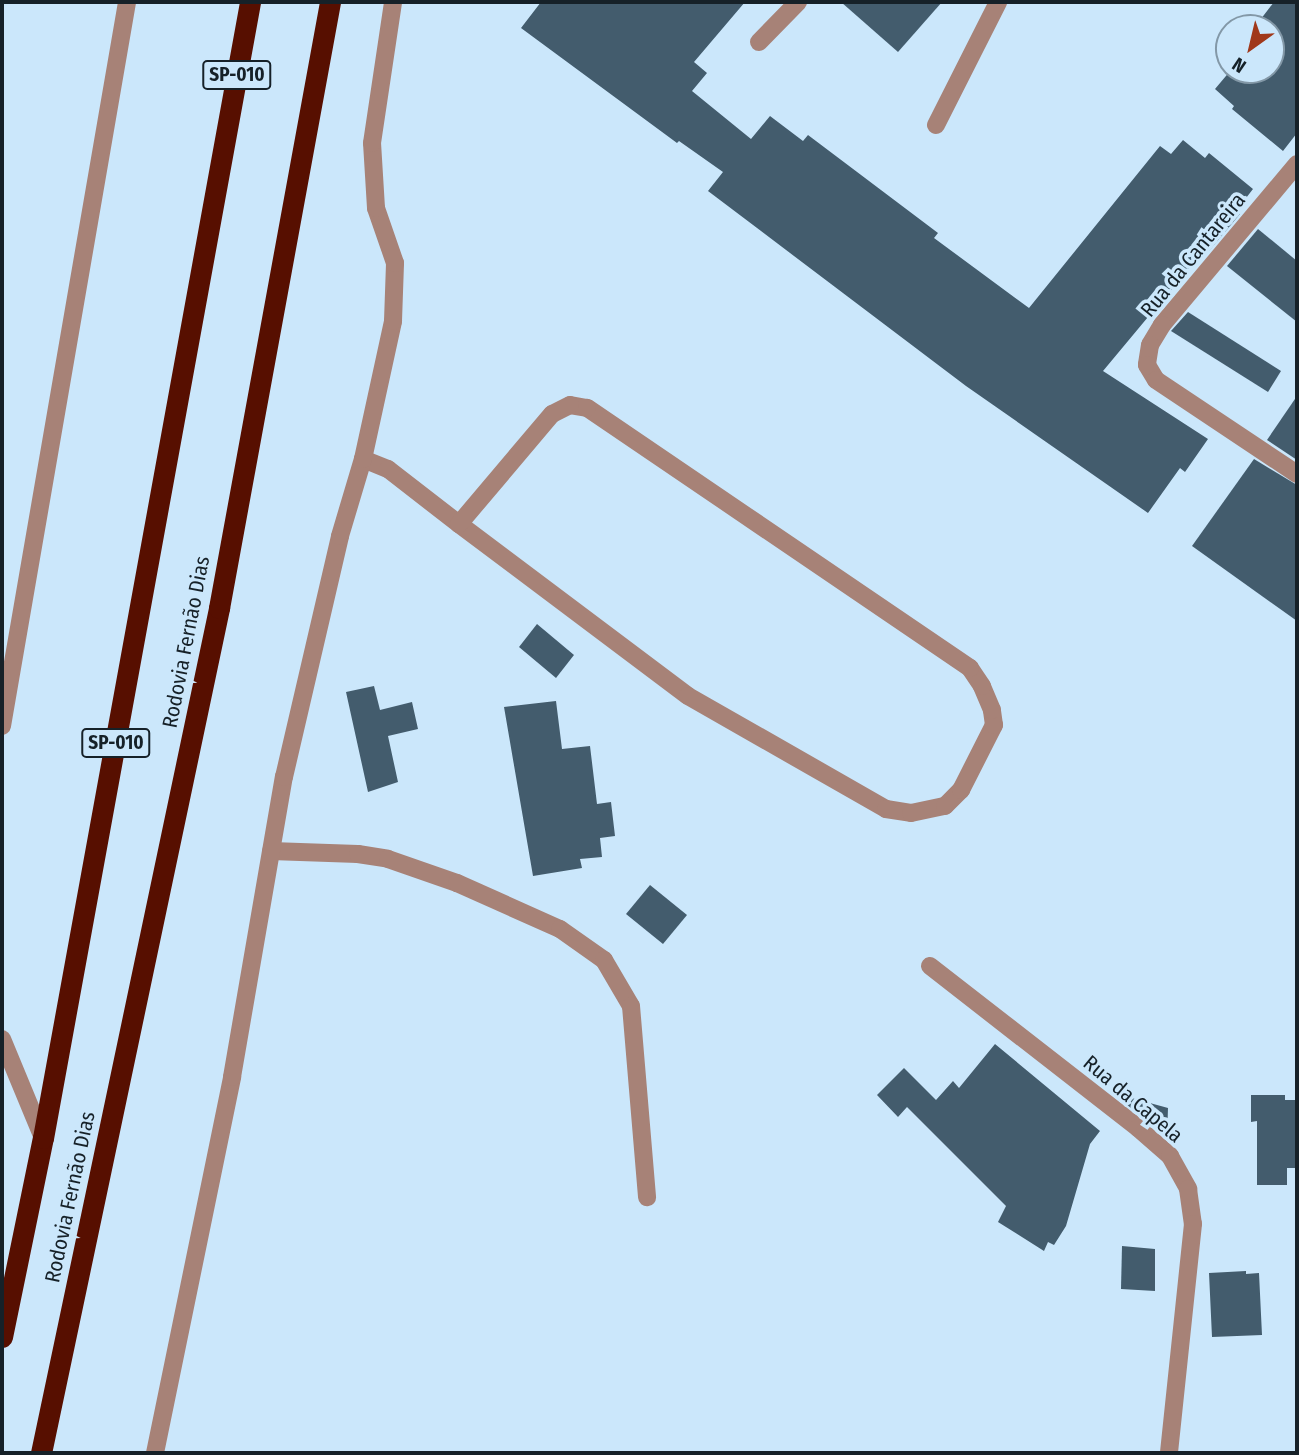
<!DOCTYPE html>
<html>
<head>
<meta charset="utf-8">
<style>
	body { margin:0 }
	#map { position:relative; width:1299px; height:1455px; overflow:hidden; background:#cbe7fb; font-family:"Fira Sans Condensed",sans-serif }
	div>[style] { position:absolute }
	.building>* { inset:0; background:#435c6d }
	.minor>* { height:18px; margin:-9px; padding:0 9px; transform-origin:9px; border-radius:9px; background:#a78277 }
	.highway>* { height:21px; margin:-10.5px; padding:0 10.5px; transform-origin:10.5px; border-radius:10.5px; background:#570f00 }
	span { translate:-50% -50%; white-space:nowrap; text-align:center; line-height:1.15; -webkit-text-stroke:7px #cbe7fb; paint-order:stroke }
	.shield-label span { padding:2px 5px; background:#cbe7fb; border:2px solid; border-radius:5px; -webkit-text-stroke-width:0 }
	.shield-label { font-size:19px; color:#162128; font-weight:700 }
	.street-label { font-size:21px; color:#162128 }
	.frame { position:absolute; inset:0; border:4px solid #162128; pointer-events:none }
	.north { position:absolute; left:1215px; top:14px; width:70px; height:70px; box-sizing:border-box; background:#cbe7fb; border:2px solid #8398a7; border-radius:50%; rotate:214deg; font-size:19px; font-weight:700; line-height:28px; text-align:center; color:#162128 }
	.north::after { content:''; display:block; margin:auto; width:24px; height:32px; background:#a0381a; clip-path:polygon(50% 0,100% 100%,50% 72%,0 100%) }
</style>
</head>
<body>
<div id="map">
	<div class="building">
		<div style="clip-path:polygon(541px 2px,745px 2px,694px 62px,707px 73px,692px 91px,751px 139px,770px 116px,803px 141px,808px 135px,938px 233px,934px 238px,1029px 308px,1160px 146px,1171px 154px,1183px 140px,1205px 158px,1209px 153px,1253px 189px,1236px 211px,1240px 214px,1209px 251px,1205px 248px,1165px 298px,1168px 300px,1152px 319px,1148px 317px,1103px 371px,1208px 439px,1185px 472px,1180px 468px,1148px 513px,966px 386px,708px 191px,723px 172px,679px 141px,677px 143px,521px 28px)"></div>
		<div style="clip-path:polygon(841px 2px,942px 2px,898px 52px)"></div>
		<div style="clip-path:polygon(1274px 2px,1297px 2px,1297px 133px,1283px 151px,1232px 109px,1234px 106px,1215px 89px,1231px 70px,1271px 70px,1271px 28px,1254px 28px)"></div>
		<div style="clip-path:polygon(1258px 229px,1297px 261px,1297px 322px,1227px 266px)"></div>
		<div style="clip-path:polygon(1188px 312px,1281px 371px,1268px 392px,1171px 331px)"></div>
		<div style="clip-path:polygon(1297px 396px,1297px 460px,1267px 440px)"></div>
		<div style="clip-path:polygon(1254px 459px,1297px 485px,1297px 621px,1192px 546px)"></div>
		<div style="clip-path:polygon(537px 624px,574px 655px,556px 678px,519px 647px)"></div>
		<div style="clip-path:polygon(374px 686px,380px 710px,412px 702px,418px 729px,388px 736px,398px 782px,368px 792px,346px 692px)"></div>
		<div style="clip-path:polygon(556px 701px,562px 749px,590px 746px,597px 804px,611px 802px,615px 836px,600px 838px,602px 857px,580px 859px,582px 868px,533px 876px,504px 707px)"></div>
		<div style="clip-path:polygon(650px 885px,687px 915px,663px 944px,626px 914px)"></div>
		<div style="clip-path:polygon(995px 1044px,1100px 1131px,1090px 1144px,1066px 1226px,1054px 1245px,1048px 1242px,1044px 1251px,998px 1222px,1006px 1206px,907px 1107px,898px 1117px,877px 1095px,904px 1068px,936px 1100px,953px 1081px,959px 1088px)"></div>
		<div style="clip-path:polygon(1251px 1095px,1285px 1095px,1285px 1100px,1297px 1100px,1297px 1168px,1287px 1168px,1287px 1185px,1257px 1185px,1257px 1121px,1251px 1122px)"></div>
		<div style="clip-path:polygon(1128px 1097px,1168px 1108px,1167px 1137px,1126px 1104px)"></div>
		<div style="clip-path:polygon(1122px 1246px,1155px 1249px,1155px 1291px,1121px 1289px)"></div>
		<div style="clip-path:polygon(1246px 1271px,1246px 1274px,1259px 1273px,1262px 1335px,1212px 1337px,1209px 1273px)"></div>
	</div>
	<div class="minor">
		<div style="left:759px;top:42px;width:56px;rotate:-45.7deg"></div>
		<div style="left:936px;top:125px;width:138px;rotate:-63.2deg"></div>
		<div style="left:1297px;top:164px;width:210px;rotate:130deg"></div>
		<div style="left:1162px;top:325px;width:23px;rotate:121deg"></div>
		<div style="left:1150px;top:345px;width:20px;rotate:99deg"></div>
		<div style="left:1147px;top:365px;width:17px;rotate:59deg"></div>
		<div style="left:1156px;top:380px;width:169px;rotate:33.7deg"></div>
		<div style="left:363px;top:459px;width:27px;rotate:22deg"></div>
		<div style="left:388px;top:469px;width:90px;rotate:37.8deg"></div>
		<div style="left:459px;top:524px;width:286px;rotate:36.9deg"></div>
		<div style="left:688px;top:696px;width:228px;rotate:29.7deg"></div>
		<div style="left:886px;top:809px;width:25px;rotate:9deg"></div>
		<div style="left:911px;top:813px;width:35px;rotate:-12deg"></div>
		<div style="left:945px;top:806px;width:23px;rotate:-45deg"></div>
		<div style="left:961px;top:790px;width:73px;rotate:-63.1deg"></div>
		<div style="left:994px;top:725px;width:15px;rotate:-98deg"></div>
		<div style="left:992px;top:710px;width:26px;rotate:-113deg"></div>
		<div style="left:982px;top:686px;width:22px;rotate:-124deg"></div>
		<div style="left:970px;top:668px;width:463px;rotate:-145.8deg"></div>
		<div style="left:587px;top:408px;width:17px;rotate:-170deg"></div>
		<div style="left:570px;top:405px;width:20px;rotate:153deg"></div>
		<div style="left:552px;top:414px;width:144px;rotate:130.2deg"></div>
		<div style="left:2px;top:726px;width:735px;rotate:-80.2deg"></div>
		<div style="left:271px;top:851px;width:87px;rotate:2deg"></div>
		<div style="left:358px;top:854px;width:30px;rotate:9deg"></div>
		<div style="left:388px;top:859px;width:73px;rotate:19.2deg"></div>
		<div style="left:457px;top:883px;width:113px;rotate:24.1deg"></div>
		<div style="left:560px;top:929px;width:54px;rotate:35.2deg"></div>
		<div style="left:604px;top:960px;width:53px;rotate:59.6deg"></div>
		<div style="left:631px;top:1006px;width:192px;rotate:85.2deg"></div>
		<div style="left:930px;top:966px;width:264px;rotate:37.9deg"></div>
		<div style="left:1138px;top:1128px;width:43px;rotate:41.2deg"></div>
		<div style="left:1170px;top:1156px;width:38px;rotate:61deg"></div>
		<div style="left:1188px;top:1189px;width:35px;rotate:82deg"></div>
		<div style="left:1193px;top:1224px;width:230px;rotate:96deg"></div>
		<div style="left:2px;top:1039px;width:107px;rotate:67.5deg"></div>
		<div style="left:155px;top:1453px;width:384px;rotate:-78.4deg"></div>
		<div style="left:232px;top:1077px;width:304px;rotate:-80.2deg"></div>
		<div style="left:284px;top:777px;width:247px;rotate:-76.9deg"></div>
		<div style="left:340px;top:536px;width:80px;rotate:-73.4deg"></div>
		<div style="left:363px;top:459px;width:141px;rotate:-77.7deg"></div>
		<div style="left:393px;top:321px;width:58px;rotate:-88deg"></div>
		<div style="left:395px;top:263px;width:58px;rotate:-109.1deg"></div>
		<div style="left:376px;top:208px;width:65px;rotate:-93.5deg"></div>
		<div style="left:372px;top:143px;width:143px;rotate:-81.5deg"></div>
	</div>
	<div class="highway">
		<div style="left:2px;top:1337px;width:203px;rotate:-78.4deg"></div>
		<div style="left:43px;top:1138px;width:1155px;rotate:-79.67deg"></div>
		<div style="left:41px;top:1453px;width:864px;rotate:-78.1deg"></div>
		<div style="left:219px;top:608px;width:616px;rotate:-79.62deg"></div>
	</div>
	<div class="shield-label">
		<span style="left:237px;top:75px">SP-010</span>
		<span style="left:116px;top:743px">SP-010</span>
	</div>
	<div class="street-label">
		<span style="left:1193px;top:255px;rotate:-51deg">Rua da Cantareira</span>
		<span style="left:186px;top:642px;rotate:-79deg">Rodovia Fernão Dias</span>
		<span style="left:1133px;top:1099px;rotate:40deg">Rua da Capela</span>
		<span style="left:70px;top:1197px;rotate:-78deg">Rodovia Fernão Dias</span>
	</div>
	<div class="frame"></div>
	<div class="north">N</div>
</div>
</body>
</html>
